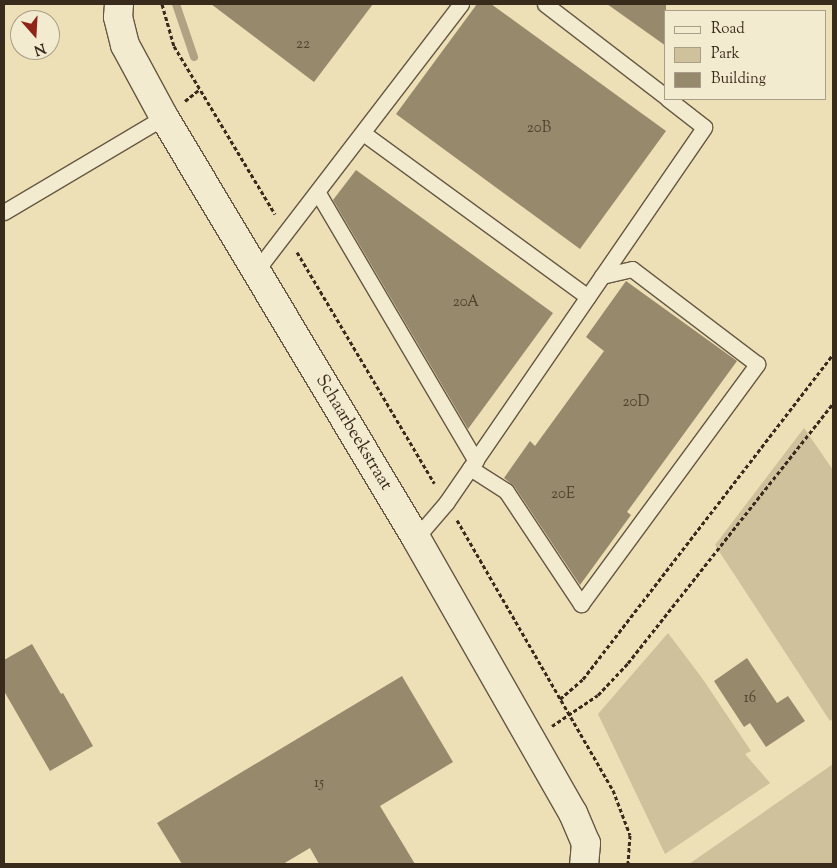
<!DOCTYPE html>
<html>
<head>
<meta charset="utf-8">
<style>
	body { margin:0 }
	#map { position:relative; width:837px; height:868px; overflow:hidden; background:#ede0b7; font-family:"Sorts Mill Goudy",serif }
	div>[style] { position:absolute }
	.green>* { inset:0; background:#cec19c }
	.stream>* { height:8px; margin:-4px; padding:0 4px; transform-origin:4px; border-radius:4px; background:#b0a282 }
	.building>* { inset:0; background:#97896c }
	.path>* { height:3px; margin-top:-1.5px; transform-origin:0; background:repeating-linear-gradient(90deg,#392b1b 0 4px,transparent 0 6.5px) }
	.roads { filter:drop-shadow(1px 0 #665842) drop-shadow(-1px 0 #665842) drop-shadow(0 1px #665842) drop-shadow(0 -1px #665842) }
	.service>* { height:15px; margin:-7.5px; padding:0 7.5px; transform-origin:7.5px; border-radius:7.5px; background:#f3ebd0 }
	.minor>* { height:28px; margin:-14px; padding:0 14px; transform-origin:14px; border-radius:14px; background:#f3ebd0 }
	span { translate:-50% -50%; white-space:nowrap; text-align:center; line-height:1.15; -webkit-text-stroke:4.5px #f3ebd0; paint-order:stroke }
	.number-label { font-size:15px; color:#50422f }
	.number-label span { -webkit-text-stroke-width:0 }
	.street-label { font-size:18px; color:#392b1b }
	.frame { position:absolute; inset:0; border:5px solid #392b1b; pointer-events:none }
	.legend { position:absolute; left:664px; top:10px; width:162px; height:90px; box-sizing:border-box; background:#f3ebd0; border:1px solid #a99e88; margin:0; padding:6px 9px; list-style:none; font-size:15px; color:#392b1b }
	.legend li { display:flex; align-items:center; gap:10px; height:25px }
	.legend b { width:25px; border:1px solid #a99e88 }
	.north { position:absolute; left:10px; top:10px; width:50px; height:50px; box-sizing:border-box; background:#f3ebd0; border:1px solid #a99e88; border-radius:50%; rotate:161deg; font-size:14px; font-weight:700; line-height:20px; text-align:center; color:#392b1b }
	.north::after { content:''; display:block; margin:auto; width:18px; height:22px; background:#8f2418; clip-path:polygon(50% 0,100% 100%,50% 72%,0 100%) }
</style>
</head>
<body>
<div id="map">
	<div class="green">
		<div style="clip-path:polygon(804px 428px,833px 470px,833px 719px,830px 721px,715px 545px)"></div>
		<div style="clip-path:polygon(668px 633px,702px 678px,751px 751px,745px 754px,770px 783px,665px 854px,598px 714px)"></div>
		<div style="clip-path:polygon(833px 764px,833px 864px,689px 864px)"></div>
	</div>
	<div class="stream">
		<div style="left:176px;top:4px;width:56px;rotate:71.2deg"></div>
	</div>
	<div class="building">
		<div style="clip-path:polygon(211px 4px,373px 4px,314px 82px)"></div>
		<div style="clip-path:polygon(477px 4px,491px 4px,666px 131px,580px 249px,396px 114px)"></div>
		<div style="clip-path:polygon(607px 4px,666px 4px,666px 46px)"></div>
		<div style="clip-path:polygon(356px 170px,553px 313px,468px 429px,333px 200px)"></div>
		<div style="clip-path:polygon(626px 281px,737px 361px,627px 512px,631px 515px,580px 585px,514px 486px,504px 478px,530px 441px,535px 446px,604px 351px,586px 337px)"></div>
		<div style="clip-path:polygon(32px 644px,61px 694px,63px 693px,93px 746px,50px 771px,4px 691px,4px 660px)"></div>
		<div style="clip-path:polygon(747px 658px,777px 703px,788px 696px,805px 721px,766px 747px,750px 723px,744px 727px,714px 681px)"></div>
		<div style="clip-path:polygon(402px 676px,453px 762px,380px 806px,415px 864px,319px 864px,310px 848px,283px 864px,182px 864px,157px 823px)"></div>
	</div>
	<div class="path">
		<div style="left:162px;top:4px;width:44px;rotate:74.1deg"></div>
		<div style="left:174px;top:46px;width:196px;rotate:59deg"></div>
		<div style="left:185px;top:101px;width:19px;rotate:-39deg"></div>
		<div style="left:297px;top:252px;width:269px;rotate:59.3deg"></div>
		<div style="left:457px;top:520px;width:312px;rotate:60deg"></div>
		<div style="left:613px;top:790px;width:48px;rotate:69.3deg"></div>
		<div style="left:630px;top:835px;width:29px;rotate:94deg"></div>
		<div style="left:560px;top:699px;width:30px;rotate:-41deg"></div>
		<div style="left:583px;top:679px;width:410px;rotate:-52.4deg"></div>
		<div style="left:552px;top:726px;width:55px;rotate:-34deg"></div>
		<div style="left:598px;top:695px;width:44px;rotate:-46.8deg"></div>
		<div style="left:628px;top:663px;width:331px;rotate:-51.7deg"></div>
	</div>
	<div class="roads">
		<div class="service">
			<div style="left:545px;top:4px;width:153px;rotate:37.5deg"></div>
			<div style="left:363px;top:133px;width:278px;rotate:36.1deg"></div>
			<div style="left:318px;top:193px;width:311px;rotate:59.5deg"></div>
			<div style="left:4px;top:212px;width:186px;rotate:-30.7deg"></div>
			<div style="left:256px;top:271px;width:337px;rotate:-52.5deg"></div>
			<div style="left:470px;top:468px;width:43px;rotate:32.6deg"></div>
			<div style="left:506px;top:491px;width:136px;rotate:56.4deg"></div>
			<div style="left:581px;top:604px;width:298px;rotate:-53.7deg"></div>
			<div style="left:757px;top:364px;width:157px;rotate:-142.8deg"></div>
			<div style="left:632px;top:269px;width:31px;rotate:167deg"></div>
			<div style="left:416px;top:538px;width:46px;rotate:-49.4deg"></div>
			<div style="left:446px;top:503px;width:456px;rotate:-55.5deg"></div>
			<div style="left:704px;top:127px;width:46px;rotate:-142.1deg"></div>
		</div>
		<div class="minor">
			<div style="left:119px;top:4px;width:13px;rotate:94deg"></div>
			<div style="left:118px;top:17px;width:29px;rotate:76deg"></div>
			<div style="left:125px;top:45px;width:82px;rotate:61.6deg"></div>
			<div style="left:164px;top:117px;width:491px;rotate:59.1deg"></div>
			<div style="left:416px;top:538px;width:317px;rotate:60.3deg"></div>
			<div style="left:573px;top:813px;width:33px;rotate:67deg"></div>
			<div style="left:586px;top:843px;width:21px;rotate:95deg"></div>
		</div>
	</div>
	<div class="number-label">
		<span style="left:303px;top:45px">22</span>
		<span style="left:539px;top:129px">20B</span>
		<span style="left:466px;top:303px">20A</span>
		<span style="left:636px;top:403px">20D</span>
		<span style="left:563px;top:495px">20E</span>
		<span style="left:750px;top:699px">16</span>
		<span style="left:319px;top:784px">15</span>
	</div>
	<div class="street-label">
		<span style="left:353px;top:433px;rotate:59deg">Schaarbeekstraat</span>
	</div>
	<div class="frame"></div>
	<ul class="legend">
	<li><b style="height:6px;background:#f3ebd0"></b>Road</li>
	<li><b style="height:14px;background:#cec19c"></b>Park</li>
	<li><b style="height:14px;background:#97896c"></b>Building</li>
	</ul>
	<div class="north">N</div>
</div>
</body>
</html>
